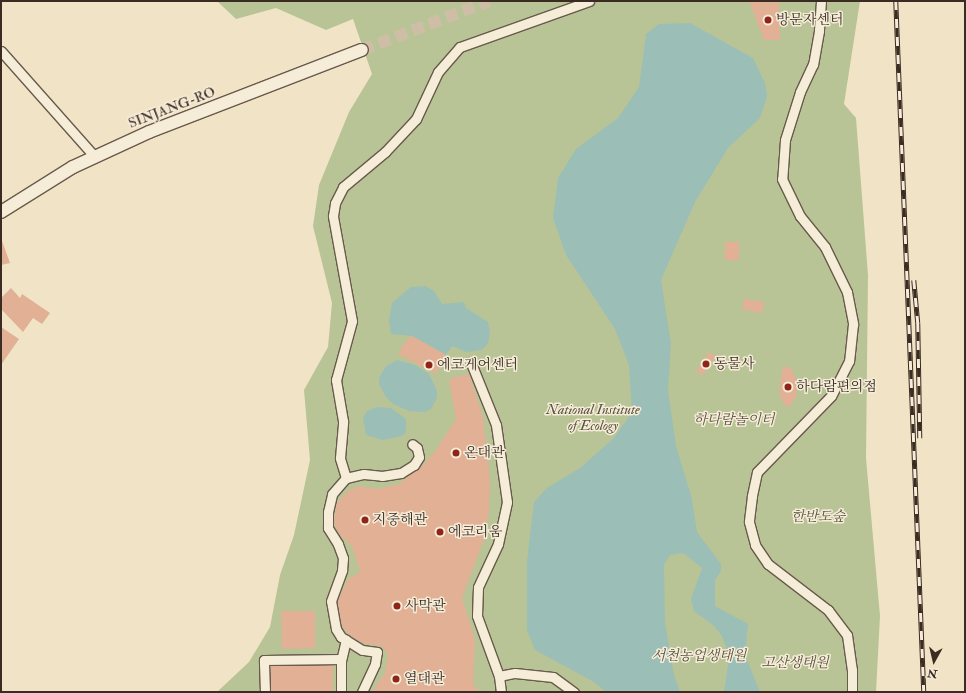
<!DOCTYPE html>
<html>
<head>
<meta charset="utf-8">
<style>
	body { margin:0 }
	#map { position:relative; width:966px; height:693px; overflow:hidden; background:#f1e3c5; font-family:"IM FELL Double Pica","Noto Serif KR",serif }
	div>[style] { position:absolute }
	.green>* { inset:0; background:#b8c496 }
	.water>* { inset:0; background:#9bbeb7 }
	.building>* { inset:0; background:#e1b095 }
	.secondary-tunnel>* { height:12px; margin-top:-6px; transform-origin:0; background:repeating-linear-gradient(90deg,#cdbea5 0 12px,transparent 0 18px) }
	.roads { filter:drop-shadow(1px 0 #685a4c) drop-shadow(-1px 0 #685a4c) drop-shadow(0 1px #685a4c) drop-shadow(0 -1px #685a4c) }
	.street>* { height:9px; margin:-4.5px; padding:0 4.5px; transform-origin:4.5px; border-radius:4.5px; background:#f6edd9 }
	.secondary>* { height:12px; margin:-6px; padding:0 6px; transform-origin:6px; border-radius:6px; background:#f6edd9 }
	.rail>* { height:4.5px; margin-top:-2.25px; transform-origin:0; background:repeating-linear-gradient(90deg,#f6edd9 0 9px,#3b2c23 0 18px); box-sizing:border-box; border-block:1px solid #3b2c23 }
	.dots>* { width:11px; height:11px; translate:-50% -50%; box-sizing:border-box; border:2px solid #f6edd9; border-radius:50% }
	span { translate:-50% -50%; white-space:nowrap; text-align:center; line-height:1.15; -webkit-text-stroke:3px #f6edd9; paint-order:stroke }
	.poi-label { font-size:14px; color:#3b2c23 }
	.left { translate:0 -50%; text-align:left }
	.street-label { font-size:14px; color:#3b2c23 }
	.park-label { font-size:14px; color:#5a5240; font-style:italic }
	.frame { position:absolute; inset:0; border:2px solid #3b2c23; pointer-events:none }
	.north { position:absolute; left:914px; top:641px; width:40px; height:40px; -webkit-text-stroke:3px #f6edd9; paint-order:stroke; rotate:188deg; font-size:11px; font-weight:700; line-height:16px; text-align:center; color:#3b2c23 }
	.north::after { content:''; display:block; margin:auto; width:14px; height:18px; background:#3b2c23; clip-path:polygon(50% 0,100% 100%,50% 72%,0 100%) }
</style>
</head>
<body>
<div id="map">
	<div class="green">
		<div style="clip-path:polygon(217px 1px,860px 1px,844px 104px,856px 118px,868px 275px,866px 458px,880px 616px,876px 692px,217px 692px,249px 662px,270px 627px,280px 575px,294px 535px,310px 460px,304px 390px,328px 347px,332px 303px,313px 226px,319px 185px,349px 112px,372px 74px,353px 19px,326px 30px,276px 8px,236px 19px)"></div>
	</div>
	<div class="water">
		<div style="clip-path:polygon(690px 23px,753px 58px,765px 83px,767px 96px,760px 118px,728px 148px,695px 202px,661px 280px,671px 344px,668px 390px,676px 446px,692px 499px,697px 532px,721px 564px,721px 571px,715px 580px,715px 606px,748px 624px,745px 655px,760px 692px,724px 692px,728px 665px,727px 650px,722px 636px,714px 626px,694px 611px,691px 599px,702px 568px,683px 553px,670px 555px,664px 565px,665px 622px,674px 675px,680px 692px,606px 692px,594px 682px,535px 650px,527px 630px,527px 561px,534px 502px,547px 488px,580px 468px,614px 438px,632px 412px,629px 365px,615px 329px,566px 255px,553px 218px,558px 178px,576px 149px,618px 118px,639px 87px,646px 34px,659px 24px)"></div>
		<div style="clip-path:polygon(425px 286px,434px 291px,442px 304px,464px 302px,466px 308px,488px 322px,490px 333px,488px 343px,482px 350px,466px 352px,452px 346px,446px 355px,412px 336px,391px 334px,389px 320px,392px 303px,411px 287px)"></div>
		<div style="clip-path:polygon(397px 360px,415px 365px,429px 374px,437px 391px,437px 398px,431px 409px,425px 412px,409px 411px,393px 404px,386px 397px,379px 384px,379px 378px,386px 366px)"></div>
		<div style="clip-path:polygon(377px 407px,391px 408px,406px 419px,406px 432px,402px 436px,383px 440px,366px 435px,363px 418px,367px 411px)"></div>
	</div>
	<div class="building">
		<div style="clip-path:polygon(749px 1px,779px 1px,780px 40px,764px 40px)"></div>
		<div style="clip-path:polygon(2px 241px,10px 263px,1px 265px,1px 242px)"></div>
		<div style="clip-path:polygon(725px 242px,739px 242px,739px 260px,725px 260px)"></div>
		<div style="clip-path:polygon(11px 288px,20px 298px,22px 294px,50px 313px,42px 324px,33px 318px,23px 332px,1px 309px,1px 298px)"></div>
		<div style="clip-path:polygon(744px 299px,764px 302px,762px 313px,742px 309px)"></div>
		<div style="clip-path:polygon(1px 327px,19px 339px,1px 365px)"></div>
		<div style="clip-path:polygon(412px 336px,446px 355px,436px 374px,398px 354px,405px 342px)"></div>
		<div style="clip-path:polygon(709px 352px,716px 356px,703px 375px,696px 371px)"></div>
		<div style="clip-path:polygon(783px 366px,792px 369px,797px 382px,796px 397px,790px 406px,784px 405px,779px 392px)"></div>
		<div style="clip-path:polygon(469px 374px,483px 417px,490px 479px,489px 511px,484px 539px,462px 598px,475px 639px,473px 684px,479px 692px,372px 692px,385px 673px,388px 655px,382px 646px,362px 643px,348px 634px,342px 626px,337px 602px,348px 579px,360px 572px,352px 546px,340px 535px,334px 524px,336px 504px,349px 490px,359px 486px,378px 489px,399px 484px,423px 465px,436px 450px,456px 419px,449px 379px)"></div>
		<div style="clip-path:polygon(281px 611px,315px 611px,315px 648px,282px 649px)"></div>
		<div style="clip-path:polygon(333px 665px,333px 692px,271px 692px,270px 666px)"></div>
	</div>
	<div class="secondary-tunnel">
		<div style="left:362px;top:50px;width:136px;rotate:-21.1deg"></div>
	</div>
	<div class="roads">
		<div class="street">
			<div style="left:821px;top:1px;width:30px;rotate:94deg"></div>
			<div style="left:819px;top:31px;width:34px;rotate:100deg"></div>
			<div style="left:813px;top:64px;width:31px;rotate:115deg"></div>
			<div style="left:800px;top:92px;width:50px;rotate:107.4deg"></div>
			<div style="left:785px;top:140px;width:39px;rotate:94deg"></div>
			<div style="left:782px;top:179px;width:41px;rotate:64.1deg"></div>
			<div style="left:800px;top:216px;width:40px;rotate:51deg"></div>
			<div style="left:825px;top:247px;width:50px;rotate:63.9deg"></div>
			<div style="left:847px;top:292px;width:33px;rotate:79deg"></div>
			<div style="left:853px;top:324px;width:37px;rotate:96deg"></div>
			<div style="left:849px;top:361px;width:39px;rotate:117deg"></div>
			<div style="left:831px;top:396px;width:106px;rotate:134.2deg"></div>
			<div style="left:757px;top:472px;width:25px;rotate:102deg"></div>
			<div style="left:752px;top:496px;width:26px;rotate:97deg"></div>
			<div style="left:749px;top:522px;width:24px;rotate:75deg"></div>
			<div style="left:755px;top:545px;width:23px;rotate:56deg"></div>
			<div style="left:768px;top:564px;width:76px;rotate:37.5deg"></div>
			<div style="left:828px;top:610px;width:31px;rotate:53deg"></div>
			<div style="left:847px;top:635px;width:35px;rotate:82deg"></div>
			<div style="left:852px;top:670px;width:22px;rotate:90deg"></div>
			<div style="left:1px;top:51px;width:142px;rotate:48.4deg"></div>
			<div style="left:471px;top:363px;width:67px;rotate:68deg"></div>
			<div style="left:496px;top:425px;width:78px;rotate:81.9deg"></div>
			<div style="left:507px;top:502px;width:43px;rotate:102.1deg"></div>
			<div style="left:498px;top:544px;width:47px;rotate:114.9deg"></div>
			<div style="left:478px;top:587px;width:29px;rotate:92deg"></div>
			<div style="left:477px;top:616px;width:64px;rotate:69.9deg"></div>
			<div style="left:499px;top:676px;width:16px;rotate:83deg"></div>
			<div style="left:346px;top:478px;width:21px;rotate:-107deg"></div>
			<div style="left:340px;top:458px;width:37px;rotate:-85deg"></div>
			<div style="left:343px;top:421px;width:42px;rotate:-99.7deg"></div>
			<div style="left:336px;top:380px;width:61px;rotate:-74.8deg"></div>
			<div style="left:352px;top:321px;width:107px;rotate:-100.3deg"></div>
			<div style="left:333px;top:216px;width:13px;rotate:-81deg"></div>
			<div style="left:335px;top:203px;width:18px;rotate:-63deg"></div>
			<div style="left:343px;top:187px;width:55px;rotate:-39.8deg"></div>
			<div style="left:385px;top:152px;width:45px;rotate:-46.8deg"></div>
			<div style="left:416px;top:119px;width:52px;rotate:-64.9deg"></div>
			<div style="left:438px;top:72px;width:33px;rotate:-49deg"></div>
			<div style="left:460px;top:47px;width:137px;rotate:-19.6deg"></div>
			<div style="left:499px;top:676px;width:16px;rotate:-11deg"></div>
			<div style="left:515px;top:673px;width:38px;rotate:6deg"></div>
			<div style="left:553px;top:677px;width:26px;rotate:36deg"></div>
			<div style="left:265px;top:692px;width:32px;rotate:-92deg"></div>
			<div style="left:264px;top:660px;width:77px;rotate:-0.7deg"></div>
			<div style="left:341px;top:692px;width:31px;rotate:-90deg"></div>
			<div style="left:341px;top:661px;width:22px;rotate:-77deg"></div>
			<div style="left:362px;top:692px;width:31px;rotate:-65deg"></div>
			<div style="left:375px;top:664px;width:12px;rotate:-81deg"></div>
			<div style="left:377px;top:652px;width:15px;rotate:-172deg"></div>
			<div style="left:362px;top:650px;width:25px;rotate:-148deg"></div>
			<div style="left:341px;top:637px;width:9px;rotate:-122deg"></div>
			<div style="left:336px;top:629px;width:28px;rotate:-100deg"></div>
			<div style="left:331px;top:601px;width:33px;rotate:-70deg"></div>
			<div style="left:342px;top:570px;width:12px;rotate:-85deg"></div>
			<div style="left:343px;top:558px;width:15px;rotate:-110deg"></div>
			<div style="left:338px;top:544px;width:19px;rotate:-122deg"></div>
			<div style="left:328px;top:528px;width:16px;rotate:-90deg"></div>
			<div style="left:328px;top:512px;width:18px;rotate:-77deg"></div>
			<div style="left:332px;top:494px;width:21px;rotate:-49deg"></div>
			<div style="left:346px;top:478px;width:18px;rotate:-13deg"></div>
			<div style="left:364px;top:474px;width:18px;rotate:6deg"></div>
			<div style="left:382px;top:476px;width:19px;rotate:-9deg"></div>
			<div style="left:401px;top:473px;width:15px;rotate:-32deg"></div>
			<div style="left:414px;top:465px;width:9px;rotate:-58deg"></div>
			<div style="left:419px;top:457px;width:9px;rotate:-103deg"></div>
			<div style="left:417px;top:448px;width:6px;rotate:-141deg"></div>
		</div>
		<div class="secondary">
			<div style="left:1px;top:212px;width:85px;rotate:-32deg"></div>
			<div style="left:73px;top:167px;width:84px;rotate:-24.7deg"></div>
			<div style="left:149px;top:132px;width:228px;rotate:-21.1deg"></div>
		</div>
	</div>
	<div class="rail">
		<div style="left:896px;top:1px;width:692px;rotate:87.68deg"></div>
		<div style="left:914px;top:280px;width:43px;rotate:84.7deg"></div>
		<div style="left:918px;top:323px;width:115px;rotate:89deg"></div>
	</div>
	<div class="dots">
		<div style="left:768px;top:20px;background:#8f2418"></div>
		<div style="left:706px;top:364px;background:#8f2418"></div>
		<div style="left:429px;top:365px;background:#8f2418"></div>
		<div style="left:788px;top:387px;background:#8f2418"></div>
		<div style="left:456px;top:453px;background:#8f2418"></div>
		<div style="left:365px;top:520px;background:#8f2418"></div>
		<div style="left:440px;top:532px;background:#8f2418"></div>
		<div style="left:397px;top:606px;background:#8f2418"></div>
		<div style="left:396px;top:679px;background:#8f2418"></div>
	</div>
	<div class="poi-label">
		<span class="left" style="left:776px;top:20px">방문자센터</span>
		<span class="left" style="left:714px;top:364px">동물사</span>
		<span class="left" style="left:437px;top:365px">에코케어센터</span>
		<span class="left" style="left:796px;top:387px">하다람편의점</span>
		<span class="left" style="left:464px;top:453px">온대관</span>
		<span class="left" style="left:373px;top:520px">지중해관</span>
		<span class="left" style="left:448px;top:532px">에코리움</span>
		<span class="left" style="left:405px;top:606px">사막관</span>
		<span class="left" style="left:404px;top:679px">열대관</span>
	</div>
	<div class="street-label">
		<span style="left:172px;top:108px;rotate:-21deg">SINJANG-RO</span>
	</div>
	<div class="park-label">
		<span style="left:593px;top:418px">National Institute<br>of Ecology</span>
		<span style="left:734px;top:420px">하다람놀이터</span>
		<span style="left:818px;top:517px">한반도숲</span>
		<span style="left:699px;top:656px">서천농업생태원</span>
		<span style="left:795px;top:663px">고산생태원</span>
	</div>
	<div class="frame"></div>
	<div class="north">N</div>
</div>
</body>
</html>
